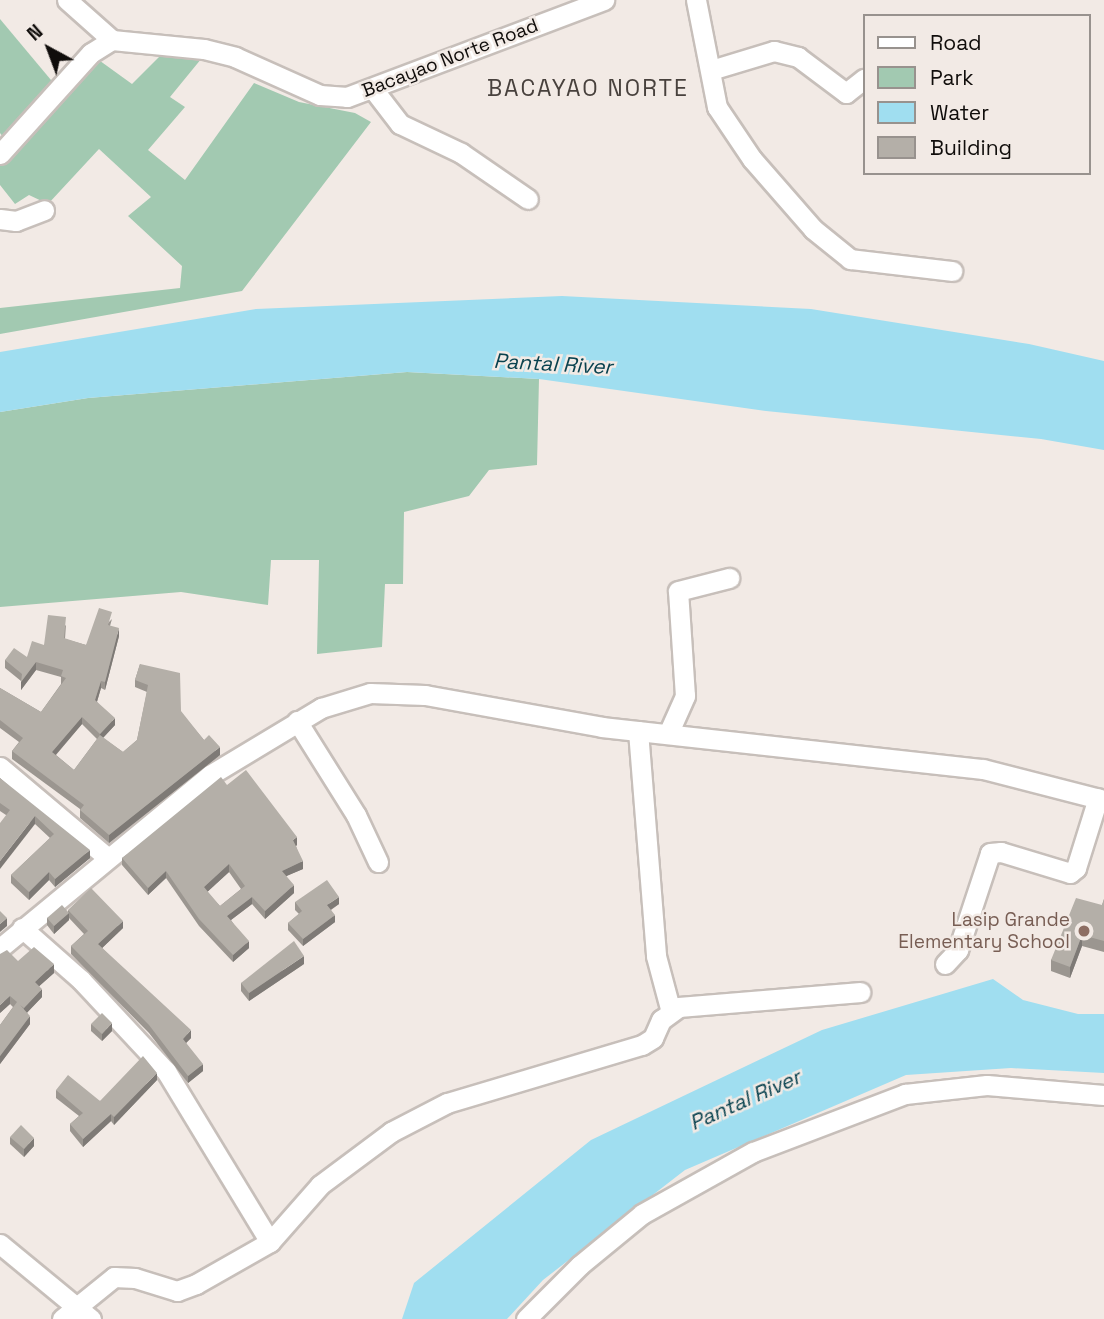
<!DOCTYPE html>
<html>
<head>
<meta charset="utf-8">
<style>
	body { margin:0 }
	#map { position:relative; width:1104px; height:1319px; overflow:hidden; background:#f2eae5; font-family:"Space Grotesk",sans-serif }
	div>[style] { position:absolute }
	.green>* { inset:0; background:#a2c9b1 }
	.water>* { inset:0; background:#a0def0 }
	.roads { filter:drop-shadow(2px 0 #c7bfba) drop-shadow(-2px 0 #c7bfba) drop-shadow(0 2px #c7bfba) drop-shadow(0 -2px #c7bfba) }
	.minor>* { height:19px; margin:-9.5px; padding:0 9.5px; transform-origin:9.5px; border-radius:9.5px; background:#fff }
	.wall>* { inset:0; background:#9b9690 }
	.shaded-wall>* { inset:0; background:#7e7a76 }
	.building>* { inset:0; background:#b4afa8 }
	.dots>* { width:19px; height:19px; translate:-50% -50%; box-sizing:border-box; border:4px solid #f2eae5; border-radius:50% }
	span { translate:-50% -50%; white-space:nowrap; text-align:center; line-height:1.15; -webkit-text-stroke:5px #f2eae5; paint-order:stroke }
	.street-label { font-size:19px; color:#100d0b }
	.education-label { font-size:19px; color:#785e54 }
	.right { translate:-100% -50%; text-align:right }
	.water-label { font-size:21px; color:#09424f; font-style:italic }
	.quarter-label { font-size:23px; color:#48413d; letter-spacing:2px }
	.legend { position:absolute; left:863px; top:14px; width:228px; height:161px; box-sizing:border-box; background:#f2eae5; border:2px solid #98928e; margin:0; padding:9px 12px; list-style:none; font-size:21px; color:#100d0b }
	.legend li { display:flex; align-items:center; gap:14px; height:35px }
	.legend b { width:35px; border:2px solid #98928e }
	.north { position:absolute; left:14px; top:14px; width:70px; height:70px; -webkit-text-stroke:5px #f2eae5; paint-order:stroke; rotate:319deg; font-size:19px; font-weight:700; line-height:28px; text-align:center; color:#100d0b }
	.north::after { content:''; display:block; margin:auto; width:24px; height:32px; background:#100d0b; clip-path:polygon(50% 0,100% 100%,50% 72%,0 100%) }
</style>
</head>
<body>
<div id="map">
	<div class="green">
		<div style="clip-path:polygon(0 19px,56px 86px,3px 137px,0 133px)"></div>
		<div style="clip-path:polygon(168px 48px,206px 53px,170px 97px,185px 107px,148px 150px,185px 180px,254px 83px,299px 102px,355px 113px,371px 122px,242px 291px,0 334px,0 308px,180px 288px,182px 266px,128px 216px,151px 197px,99px 149px,48px 204px,29px 195px,15px 204px,0 185px,0 164px,96px 58px,132px 84px)"></div>
		<div style="clip-path:polygon(407px 372px,539px 379px,537px 465px,489px 470px,469px 496px,404px 512px,403px 584px,385px 584px,382px 647px,317px 654px,319px 560px,271px 560px,268px 605px,181px 592px,0 607px,0 412px,88px 398px)"></div>
	</div>
	<div class="water">
		<div style="clip-path:polygon(562px 296px,811px 309px,1029px 344px,1104px 361px,1104px 450px,1041px 439px,766px 411px,539px 379px,407px 372px,88px 398px,0 412px,0 352px,256px 309px)"></div>
		<div style="clip-path:polygon(993px 979px,1023px 1000px,1078px 1014px,1104px 1014px,1104px 1073px,1011px 1068px,906px 1075px,685px 1170px,543px 1280px,507px 1319px,402px 1319px,414px 1283px,591px 1140px,822px 1030px)"></div>
	</div>
	<div class="roads">
		<div class="minor">
			<div style="left:67px;top:0;width:60px;rotate:41.6deg"></div>
			<div style="left:112px;top:40px;width:92px;rotate:5.6deg"></div>
			<div style="left:204px;top:49px;width:32px;rotate:14deg"></div>
			<div style="left:235px;top:57px;width:93px;rotate:24.1deg"></div>
			<div style="left:320px;top:95px;width:27px;rotate:4deg"></div>
			<div style="left:347px;top:97px;width:275px;rotate:-20.7deg"></div>
			<div style="left:696px;top:0;width:109px;rotate:78.9deg"></div>
			<div style="left:717px;top:107px;width:63px;rotate:56.1deg"></div>
			<div style="left:752px;top:159px;width:93px;rotate:48.9deg"></div>
			<div style="left:813px;top:229px;width:48px;rotate:39deg"></div>
			<div style="left:850px;top:259px;width:103px;rotate:6.7deg"></div>
			<div style="left:711px;top:70px;width:66px;rotate:-16.8deg"></div>
			<div style="left:774px;top:51px;width:25px;rotate:14deg"></div>
			<div style="left:798px;top:57px;width:60px;rotate:36.9deg"></div>
			<div style="left:846px;top:93px;width:23px;rotate:-38deg"></div>
			<div style="left:373px;top:89px;width:44px;rotate:52.4deg"></div>
			<div style="left:400px;top:124px;width:68px;rotate:25.4deg"></div>
			<div style="left:461px;top:153px;width:81px;rotate:34.5deg"></div>
			<div style="left:0;top:154px;width:136px;rotate:-48deg"></div>
			<div style="left:91px;top:53px;width:25px;rotate:-32deg"></div>
			<div style="left:0;top:219px;width:16px;rotate:7deg"></div>
			<div style="left:16px;top:221px;width:30px;rotate:-21deg"></div>
			<div style="left:297px;top:721px;width:111px;rotate:57.9deg"></div>
			<div style="left:356px;top:815px;width:52px;rotate:64.9deg"></div>
			<div style="left:638px;top:731px;width:226px;rotate:85.4deg"></div>
			<div style="left:656px;top:956px;width:58px;rotate:75deg"></div>
			<div style="left:668px;top:734px;width:42px;rotate:-65.9deg"></div>
			<div style="left:685px;top:696px;width:105px;rotate:-93.8deg"></div>
			<div style="left:678px;top:591px;width:53px;rotate:-14.3deg"></div>
			<div style="left:0;top:767px;width:140px;rotate:40.1deg"></div>
			<div style="left:22px;top:928px;width:79px;rotate:41.4deg"></div>
			<div style="left:81px;top:980px;width:125px;rotate:47deg"></div>
			<div style="left:166px;top:1071px;width:200px;rotate:58.7deg"></div>
			<div style="left:0;top:948px;width:272px;rotate:-39.5deg"></div>
			<div style="left:210px;top:775px;width:130px;rotate:-31.1deg"></div>
			<div style="left:321px;top:708px;width:51px;rotate:-17deg"></div>
			<div style="left:370px;top:693px;width:55px;rotate:2.1deg"></div>
			<div style="left:425px;top:695px;width:180px;rotate:10.2deg"></div>
			<div style="left:602px;top:727px;width:383px;rotate:6.3deg"></div>
			<div style="left:983px;top:769px;width:125px;rotate:14.4deg"></div>
			<div style="left:945px;top:964px;width:19px;rotate:-47deg"></div>
			<div style="left:958px;top:950px;width:102px;rotate:-71.7deg"></div>
			<div style="left:990px;top:853px;width:11px;rotate:-5deg"></div>
			<div style="left:1001px;top:852px;width:72px;rotate:16.9deg"></div>
			<div style="left:1070px;top:873px;width:8px;rotate:-40deg"></div>
			<div style="left:1076px;top:868px;width:73px;rotate:-72.6deg"></div>
			<div style="left:0;top:1244px;width:118px;rotate:39.5deg"></div>
			<div style="left:62px;top:1319px;width:67px;rotate:-38.9deg"></div>
			<div style="left:114px;top:1277px;width:21px;rotate:3deg"></div>
			<div style="left:135px;top:1278px;width:44px;rotate:17.2deg"></div>
			<div style="left:177px;top:1291px;width:20px;rotate:-20deg"></div>
			<div style="left:196px;top:1284px;width:85px;rotate:-29.6deg"></div>
			<div style="left:270px;top:1242px;width:76px;rotate:-48.7deg"></div>
			<div style="left:320px;top:1185px;width:89px;rotate:-36.7deg"></div>
			<div style="left:391px;top:1132px;width:63px;rotate:-27.4deg"></div>
			<div style="left:447px;top:1103px;width:203px;rotate:-16.6deg"></div>
			<div style="left:642px;top:1045px;width:13px;rotate:-32deg"></div>
			<div style="left:653px;top:1038px;width:20px;rotate:-66deg"></div>
			<div style="left:661px;top:1020px;width:22px;rotate:-36deg"></div>
			<div style="left:679px;top:1007px;width:182px;rotate:-4.7deg"></div>
			<div style="left:526px;top:1319px;width:76px;rotate:-45deg"></div>
			<div style="left:580px;top:1265px;width:80px;rotate:-39.4deg"></div>
			<div style="left:642px;top:1214px;width:127px;rotate:-29.2deg"></div>
			<div style="left:753px;top:1152px;width:163px;rotate:-20.9deg"></div>
			<div style="left:905px;top:1094px;width:82px;rotate:-6.3deg"></div>
			<div style="left:987px;top:1085px;width:117px;rotate:4.9deg"></div>
		</div>
	</div>
	<div class="wall">
		<div style="clip-path:polygon(evenodd,112px 619px,110px 626px,119px 636px,105px 690px,101px 688px,97px 702px,115px 725px,103px 738px,123px 752px,137px 740px,147px 692px,135px 687px,135px 680px,140px 664px,204px 740px,220px 755px,109px 843px,80px 818px,80px 809px,12px 759px,12px 751px,19px 742px,0 728px,0 688px,41px 712px,61px 684px,61px 677px,36px 670px,21px 690px,21px 681px,5px 668px,5px 660px,27px 657px,44px 645px,66px 625px,65px 639px,86px 645px,112px 619px,82px 724px,97px 739px,74px 770px,56px 755px,82px 724px)"></div>
		<div style="clip-path:polygon(0 778px,90px 858px,55px 887px,49px 880px,29px 900px,11px 883px,11px 875px,50px 838px,35px 824px,6px 815px,0 811px)"></div>
		<div style="clip-path:polygon(evenodd,227px 785px,297px 845px,296px 846px,303px 869px,286px 876px,294px 893px,265px 919px,252px 904px,231px 920px,249px 948px,233px 962px,199px 926px,166px 878px,148px 895px,122px 865px,122px 858px,227px 785px,229px 872px,241px 889px,220px 906px,207px 892px,229px 872px)"></div>
		<div style="clip-path:polygon(1104px 899px,1104px 952px,1082px 946px,1070px 978px,1051px 971px,1051px 960px,1102px 905px)"></div>
		<div style="clip-path:polygon(295px 902px,339px 904px,331px 910px,335px 922px,303px 946px,288px 930px,288px 923px,299px 914px,295px 910px)"></div>
		<div style="clip-path:polygon(68px 910px,123px 928px,102px 948px,191px 1038px,186px 1043px,203px 1071px,188px 1083px,149px 1033px,71px 954px,71px 946px,84px 934px,69px 918px,69px 920px,54px 934px,47px 925px,47px 918px,68px 912px)"></div>
		<div style="clip-path:polygon(18px 961px,54px 973px,39px 986px,42px 997px,27px 1012px,30px 1024px,0 1064px,0 1025px,13px 1007px,10px 1004px,0 1013px)"></div>
		<div style="clip-path:polygon(304px 964px,249px 1001px,241px 991px,241px 983px)"></div>
		<div style="clip-path:polygon(91px 1024px,112px 1031px,102px 1041px,91px 1031px)"></div>
		<div style="clip-path:polygon(157px 1080px,114px 1125px,111px 1121px,83px 1147px,70px 1131px,70px 1124px,79px 1116px,56px 1098px,56px 1090px,100px 1101px)"></div>
		<div style="clip-path:polygon(10px 1137px,34px 1146px,24px 1157px,10px 1144px)"></div>
	</div>
	<div class="shaded-wall">
		<div style="clip-path:polygon(119px 628px,119px 636px,105px 690px,105px 682px)"></div>
		<div style="clip-path:polygon(36px 662px,36px 670px,21px 690px,21px 682px)"></div>
		<div style="clip-path:polygon(101px 681px,101px 688px,95px 708px,95px 700px)"></div>
		<div style="clip-path:polygon(82px 717px,82px 724px,52px 759px,52px 752px)"></div>
		<div style="clip-path:polygon(115px 718px,115px 725px,100px 741px,100px 734px)"></div>
		<div style="clip-path:polygon(220px 747px,220px 755px,109px 843px,109px 835px)"></div>
		<div style="clip-path:polygon(35px 816px,35px 824px,0 869px,0 861px)"></div>
		<div style="clip-path:polygon(297px 837px,297px 845px,293px 848px,293px 840px)"></div>
		<div style="clip-path:polygon(90px 850px,90px 858px,55px 887px,55px 879px)"></div>
		<div style="clip-path:polygon(303px 861px,303px 869px,282px 878px,282px 871px)"></div>
		<div style="clip-path:polygon(229px 864px,229px 872px,204px 895px,204px 887px)"></div>
		<div style="clip-path:polygon(166px 871px,166px 878px,148px 895px,148px 888px)"></div>
		<div style="clip-path:polygon(49px 872px,49px 880px,29px 900px,29px 892px)"></div>
		<div style="clip-path:polygon(294px 885px,294px 893px,265px 919px,265px 911px)"></div>
		<div style="clip-path:polygon(252px 897px,252px 904px,227px 923px,227px 916px)"></div>
		<div style="clip-path:polygon(339px 897px,339px 904px,327px 912px,327px 905px)"></div>
		<div style="clip-path:polygon(69px 913px,69px 920px,54px 934px,54px 926px)"></div>
		<div style="clip-path:polygon(335px 915px,335px 922px,303px 946px,303px 939px)"></div>
		<div style="clip-path:polygon(7px 918px,7px 926px,0 932px,0 924px)"></div>
		<div style="clip-path:polygon(123px 921px,123px 928px,98px 952px,98px 944px)"></div>
		<div style="clip-path:polygon(1082px 935px,1082px 946px,1070px 978px,1070px 967px)"></div>
		<div style="clip-path:polygon(249px 941px,249px 948px,233px 962px,233px 955px)"></div>
		<div style="clip-path:polygon(304px 956px,304px 964px,249px 1001px,249px 993px)"></div>
		<div style="clip-path:polygon(54px 964px,54px 973px,35px 990px,35px 982px)"></div>
		<div style="clip-path:polygon(42px 989px,42px 997px,24px 1016px,24px 1008px)"></div>
		<div style="clip-path:polygon(10px 996px,10px 1004px,0 1013px,0 1005px)"></div>
		<div style="clip-path:polygon(30px 1016px,30px 1024px,0 1064px,0 1056px)"></div>
		<div style="clip-path:polygon(112px 1023px,112px 1031px,102px 1041px,102px 1034px)"></div>
		<div style="clip-path:polygon(191px 1030px,191px 1038px,183px 1046px,183px 1039px)"></div>
		<div style="clip-path:polygon(203px 1064px,203px 1071px,188px 1083px,188px 1076px)"></div>
		<div style="clip-path:polygon(157px 1073px,157px 1080px,114px 1125px,114px 1117px)"></div>
		<div style="clip-path:polygon(111px 1114px,111px 1121px,83px 1147px,83px 1139px)"></div>
		<div style="clip-path:polygon(34px 1138px,34px 1146px,24px 1157px,24px 1149px)"></div>
	</div>
	<div class="building">
		<div style="clip-path:polygon(99px 608px,112px 612px,108px 625px,119px 628px,105px 682px,101px 681px,95px 700px,115px 718px,100px 734px,82px 717px,52px 752px,74px 770px,100px 735px,123px 752px,137px 740px,148px 685px,135px 680px,140px 664px,180px 673px,181px 711px,204px 740px,209px 735px,220px 747px,109px 835px,80px 810px,84px 805px,12px 751px,23px 738px,0 720px,0 688px,41px 712px,66px 678px,61px 676px,63px 670px,36px 662px,21px 682px,22px 674px,5px 660px,14px 648px,27px 657px,32px 641px,44px 645px,48px 615px,66px 617px,64px 638px,86px 645px)"></div>
		<div style="clip-path:polygon(evenodd,246px 770px,297px 837px,293px 840px,303px 861px,282px 871px,294px 885px,265px 911px,252px 897px,227px 916px,249px 941px,233px 955px,199px 919px,166px 871px,148px 888px,122px 858px,221px 777px,227px 785px,246px 770px,229px 864px,245px 886px,220px 906px,204px 887px,229px 864px)"></div>
		<div style="clip-path:polygon(0 778px,90px 850px,55px 879px,49px 872px,29px 892px,11px 875px,54px 834px,35px 816px,0 861px,0 823px,10px 810px,0 803px)"></div>
		<div style="clip-path:polygon(327px 880px,339px 897px,327px 905px,335px 915px,303px 939px,288px 923px,302px 911px,295px 902px)"></div>
		<div style="clip-path:polygon(91px 888px,123px 921px,98px 944px,191px 1030px,183px 1039px,203px 1064px,188px 1076px,149px 1025px,71px 946px,88px 931px,68px 910px)"></div>
		<div style="clip-path:polygon(1076px 898px,1102px 905px,1104px 899px,1104px 941px,1082px 935px,1070px 967px,1051px 960px)"></div>
		<div style="clip-path:polygon(62px 905px,69px 913px,54px 926px,47px 918px)"></div>
		<div style="clip-path:polygon(0 911px,7px 918px,0 924px)"></div>
		<div style="clip-path:polygon(294px 941px,304px 956px,249px 993px,241px 983px)"></div>
		<div style="clip-path:polygon(34px 947px,54px 964px,35px 982px,42px 989px,24px 1008px,20px 1005px,30px 1016px,0 1056px,0 1025px,17px 1002px,10px 996px,0 1005px,0 954px,7px 950px,18px 961px)"></div>
		<div style="clip-path:polygon(102px 1013px,112px 1023px,102px 1034px,91px 1024px)"></div>
		<div style="clip-path:polygon(143px 1056px,157px 1073px,114px 1117px,111px 1114px,83px 1139px,70px 1124px,83px 1113px,56px 1090px,68px 1075px,100px 1101px)"></div>
		<div style="clip-path:polygon(21px 1125px,34px 1138px,24px 1149px,10px 1137px)"></div>
	</div>
	<div class="dots">
		<div style="left:1084px;top:931px;background:#8d6e63"></div>
	</div>
	<div class="street-label">
		<span style="left:450px;top:58px;rotate:-21deg">Bacayao Norte Road</span>
	</div>
	<div class="education-label">
		<span class="right" style="left:1070px;top:931px">Lasip Grande<br>Elementary School</span>
	</div>
	<div class="water-label">
		<span style="left:553px;top:364px;rotate:3deg">Pantal River</span>
		<span style="left:745px;top:1100px;rotate:-24deg">Pantal River</span>
	</div>
	<div class="quarter-label">
		<span style="left:588px;top:88px">BACAYAO NORTE</span>
	</div>
	<ul class="legend">
	<li><b style="height:9px;background:#fff"></b>Road</li>
	<li><b style="height:19px;background:#a2c9b1"></b>Park</li>
	<li><b style="height:19px;background:#a0def0"></b>Water</li>
	<li><b style="height:19px;background:#b4afa8"></b>Building</li>
	</ul>
	<div class="north">N</div>
</div>
</body>
</html>
